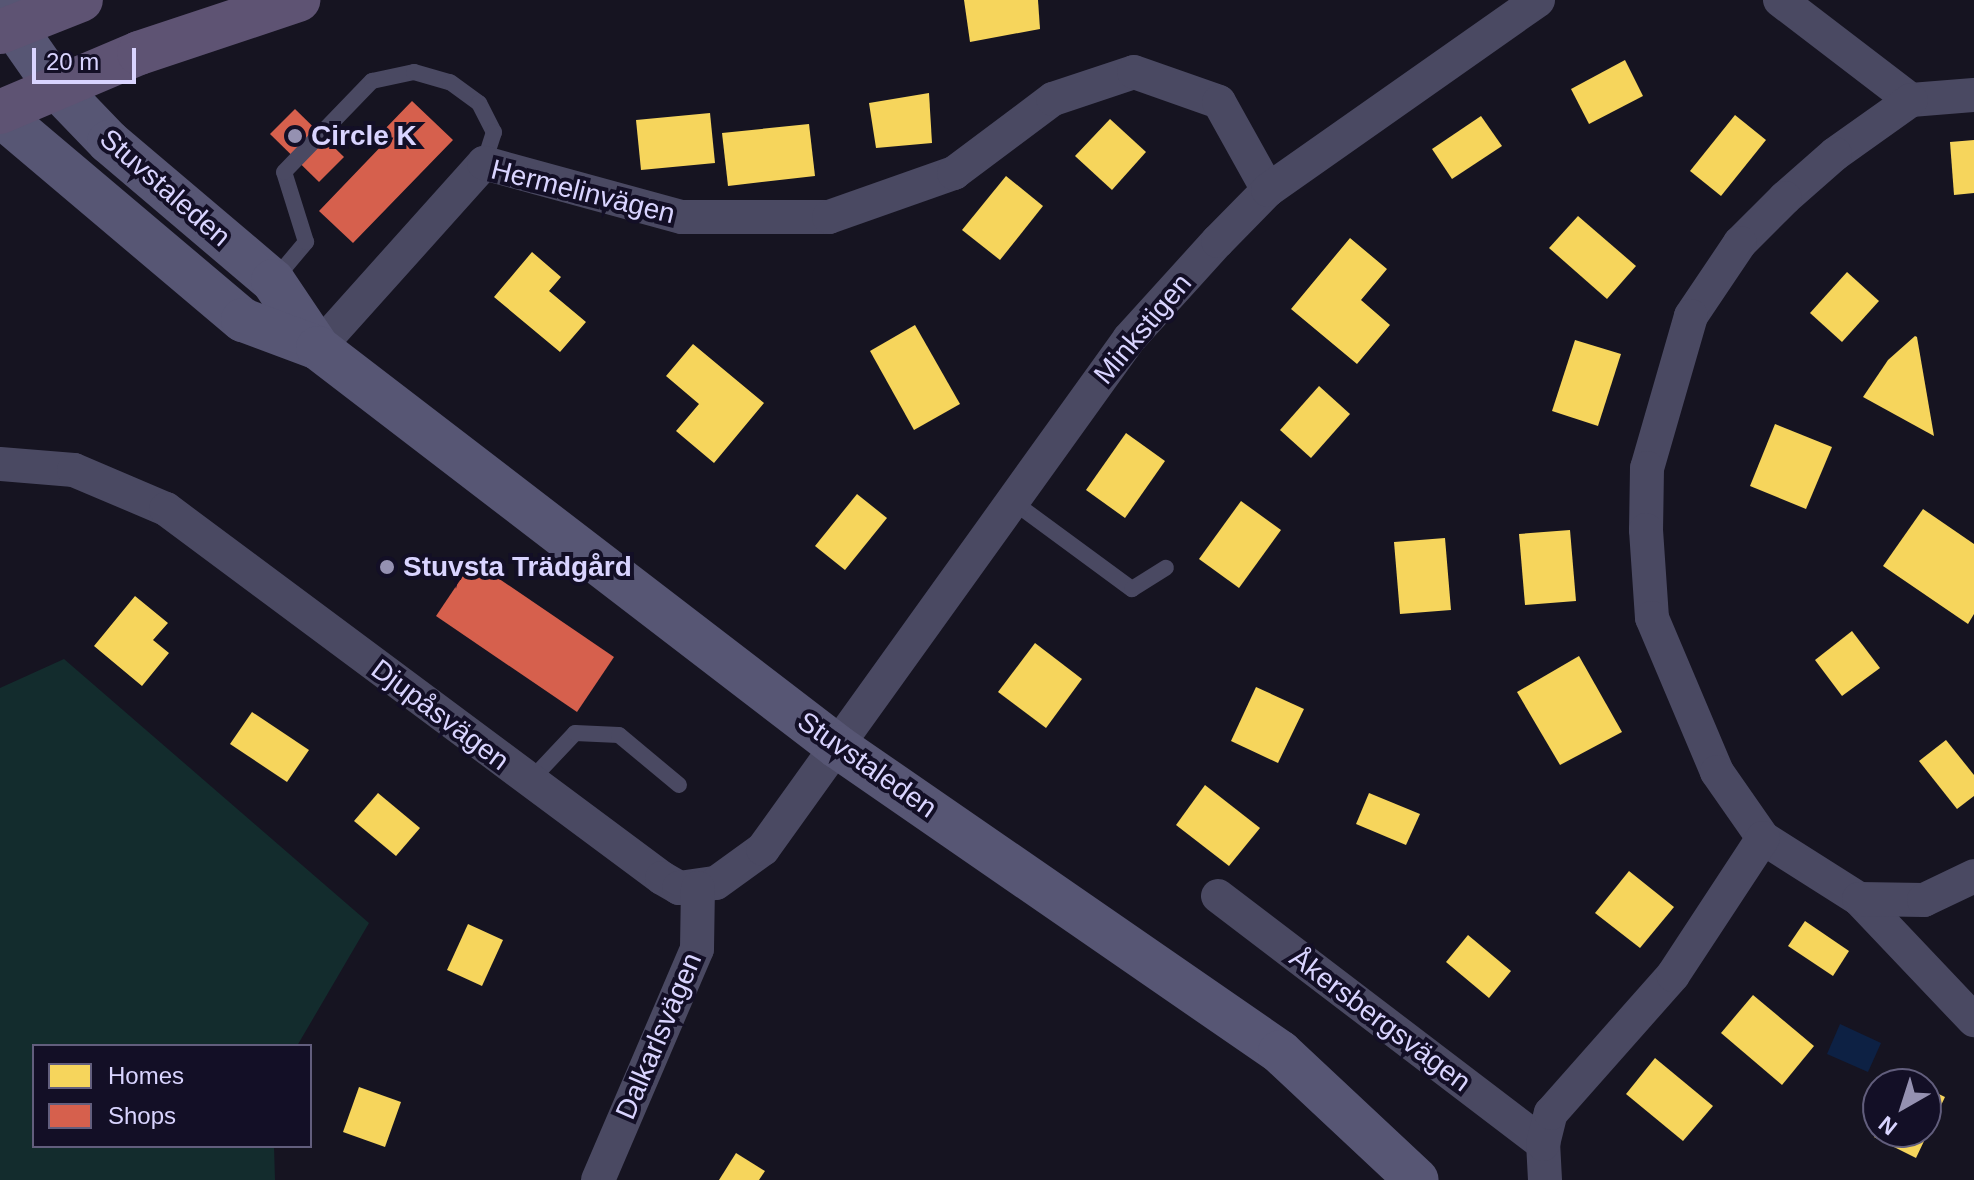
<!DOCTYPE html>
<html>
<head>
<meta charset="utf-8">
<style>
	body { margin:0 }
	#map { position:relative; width:1974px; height:1180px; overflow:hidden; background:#161421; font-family:Helvetica,sans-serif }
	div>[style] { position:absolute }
	.green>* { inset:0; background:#132c2d }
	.water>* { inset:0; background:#0d2144 }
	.homes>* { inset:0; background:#f6d55c }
	.shops>* { inset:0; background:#d6604d }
	.lane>* { height:16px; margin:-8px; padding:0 8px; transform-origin:8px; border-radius:8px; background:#4a4962 }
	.street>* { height:34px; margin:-17px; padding:0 17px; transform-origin:17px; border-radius:17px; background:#4a4962 }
	.secondary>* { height:44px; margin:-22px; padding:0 22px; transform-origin:22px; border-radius:22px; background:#575674 }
	.primary>* { height:44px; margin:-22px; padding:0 22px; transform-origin:22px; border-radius:22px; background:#5e5373 }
	.dots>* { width:22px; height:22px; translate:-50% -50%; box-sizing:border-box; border:4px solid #130f26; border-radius:50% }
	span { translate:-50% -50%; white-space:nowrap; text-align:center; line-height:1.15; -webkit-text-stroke:8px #130f26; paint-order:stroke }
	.poi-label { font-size:28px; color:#d9d4ff; font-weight:700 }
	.left { translate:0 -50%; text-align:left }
	.street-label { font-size:28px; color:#d9d4ff }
	.legend { position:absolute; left:32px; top:1044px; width:280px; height:104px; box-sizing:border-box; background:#130f26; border:2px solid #625e7d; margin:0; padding:10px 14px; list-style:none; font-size:24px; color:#d9d4ff }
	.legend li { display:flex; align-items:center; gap:16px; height:40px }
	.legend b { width:40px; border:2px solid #625e7d }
	.north { position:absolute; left:1862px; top:1068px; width:80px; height:80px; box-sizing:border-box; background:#130f26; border:2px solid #625e7d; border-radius:50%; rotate:219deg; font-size:22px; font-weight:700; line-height:32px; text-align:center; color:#d9d4ff }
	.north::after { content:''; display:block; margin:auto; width:28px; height:36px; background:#9591b1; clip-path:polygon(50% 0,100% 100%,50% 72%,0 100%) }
	.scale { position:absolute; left:32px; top:48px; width:104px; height:36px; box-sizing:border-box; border:4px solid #d9d4ff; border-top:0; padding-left:10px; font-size:24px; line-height:28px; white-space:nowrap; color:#d9d4ff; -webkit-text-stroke:6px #130f26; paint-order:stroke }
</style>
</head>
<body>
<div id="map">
	<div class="green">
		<div style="clip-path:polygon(64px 659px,369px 923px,297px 1046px,34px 1046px,34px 1146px,274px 1146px,275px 1180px,0 1180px,0 688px)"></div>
	</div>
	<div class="water">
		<div style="clip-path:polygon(1840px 1024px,1881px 1043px,1868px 1072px,1827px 1054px)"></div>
	</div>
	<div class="homes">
		<div style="clip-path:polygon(964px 0,1038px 0,1040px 29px,970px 42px)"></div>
		<div style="clip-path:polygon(1625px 60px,1643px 96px,1589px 124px,1571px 89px)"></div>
		<div style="clip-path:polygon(929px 93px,932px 143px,876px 148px,869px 103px)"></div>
		<div style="clip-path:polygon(710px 113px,715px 163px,641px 170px,636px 120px)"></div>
		<div style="clip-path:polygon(1735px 115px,1766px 140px,1721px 196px,1690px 171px)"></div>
		<div style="clip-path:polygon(1481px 116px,1502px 146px,1452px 179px,1432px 149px)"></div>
		<div style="clip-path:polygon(1110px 119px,1146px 152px,1112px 190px,1075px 156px)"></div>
		<div style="clip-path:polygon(809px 124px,815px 176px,728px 186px,722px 133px)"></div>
		<div style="clip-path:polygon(1974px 140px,1974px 193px,1954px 195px,1950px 142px)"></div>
		<div style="clip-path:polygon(1006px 176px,1043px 206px,1000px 260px,962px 230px)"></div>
		<div style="clip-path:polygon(1578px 216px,1636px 266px,1607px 299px,1549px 248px)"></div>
		<div style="clip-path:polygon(1350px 238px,1387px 269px,1361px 300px,1390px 325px,1357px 364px,1291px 309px)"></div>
		<div style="clip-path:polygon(532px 252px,561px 277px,549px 291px,586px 322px,560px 352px,494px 297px)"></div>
		<div style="clip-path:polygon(1847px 272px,1879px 301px,1842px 342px,1810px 313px)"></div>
		<div style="clip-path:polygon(915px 325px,960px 404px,914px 430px,870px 351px)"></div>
		<div style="clip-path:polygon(1915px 336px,1917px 337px,1934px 436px,1863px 397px,1888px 360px)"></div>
		<div style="clip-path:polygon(1575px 340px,1621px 354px,1598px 426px,1552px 411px)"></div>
		<div style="clip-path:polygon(693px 344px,764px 403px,714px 463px,676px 431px,699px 404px,666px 376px)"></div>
		<div style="clip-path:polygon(1319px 386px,1350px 414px,1311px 458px,1280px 430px)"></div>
		<div style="clip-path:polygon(1775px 424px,1832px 447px,1806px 509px,1750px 486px)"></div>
		<div style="clip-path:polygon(1126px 433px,1165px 461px,1125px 518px,1086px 490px)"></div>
		<div style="clip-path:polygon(857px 494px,887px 518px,845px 570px,815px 546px)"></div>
		<div style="clip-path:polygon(1241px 501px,1281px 530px,1239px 588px,1199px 559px)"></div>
		<div style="clip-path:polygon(1923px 509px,1974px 544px,1974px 614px,1968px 624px,1883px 566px)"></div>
		<div style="clip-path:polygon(1570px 530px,1576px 601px,1525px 605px,1519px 534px)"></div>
		<div style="clip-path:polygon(1445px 538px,1451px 610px,1400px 614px,1394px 542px)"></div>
		<div style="clip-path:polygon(135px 596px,168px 623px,153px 640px,169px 653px,142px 686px,94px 646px)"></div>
		<div style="clip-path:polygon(1852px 631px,1880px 668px,1842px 696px,1815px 660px)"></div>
		<div style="clip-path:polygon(1035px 643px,1082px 679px,1046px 728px,998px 692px)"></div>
		<div style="clip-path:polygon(1579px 656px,1622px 732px,1560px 765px,1517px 692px)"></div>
		<div style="clip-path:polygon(1256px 687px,1304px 709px,1278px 763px,1231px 741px)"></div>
		<div style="clip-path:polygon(252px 712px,309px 750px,287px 782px,230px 744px)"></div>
		<div style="clip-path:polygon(1946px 740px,1974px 775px,1974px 796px,1957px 809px,1919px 761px)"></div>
		<div style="clip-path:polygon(1205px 785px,1260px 828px,1229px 866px,1176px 825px)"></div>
		<div style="clip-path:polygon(378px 793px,420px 828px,396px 856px,354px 821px)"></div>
		<div style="clip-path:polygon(1369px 793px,1420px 814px,1406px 845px,1356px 824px)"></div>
		<div style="clip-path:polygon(1629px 871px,1674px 907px,1640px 948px,1595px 913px)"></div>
		<div style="clip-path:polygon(1805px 921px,1849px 951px,1833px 976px,1788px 946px)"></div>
		<div style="clip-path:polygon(468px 924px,503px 940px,482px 986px,447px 970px)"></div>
		<div style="clip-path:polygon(1468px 935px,1511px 971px,1489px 998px,1446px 962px)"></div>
		<div style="clip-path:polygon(1753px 995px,1814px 1046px,1782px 1085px,1721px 1033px)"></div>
		<div style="clip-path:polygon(1655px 1058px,1713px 1106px,1683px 1141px,1626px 1094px)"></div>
		<div style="clip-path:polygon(359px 1087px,401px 1102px,385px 1147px,343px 1132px)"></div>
		<div style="clip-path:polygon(1926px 1088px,1945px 1097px,1916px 1158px,1874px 1137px,1877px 1132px,1926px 1132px)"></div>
		<div style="clip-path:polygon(736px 1153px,765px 1171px,759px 1180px,719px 1180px)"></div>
	</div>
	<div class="shops">
		<div style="clip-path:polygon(412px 101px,453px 140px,353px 243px,319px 211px,390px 137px,383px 131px)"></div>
		<div style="clip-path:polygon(295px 109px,344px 157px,319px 182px,270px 134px)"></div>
		<div style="clip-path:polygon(473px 561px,614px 657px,577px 712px,436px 616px)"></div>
	</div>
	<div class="lane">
		<div style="left:274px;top:280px;width:50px;rotate:-49.9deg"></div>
		<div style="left:306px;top:242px;width:73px;rotate:-107.4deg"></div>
		<div style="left:284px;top:172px;width:127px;rotate:-46deg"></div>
		<div style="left:372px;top:81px;width:43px;rotate:-12.1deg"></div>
		<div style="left:414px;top:72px;width:37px;rotate:16deg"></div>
		<div style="left:450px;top:82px;width:36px;rotate:36deg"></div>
		<div style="left:479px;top:103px;width:33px;rotate:63deg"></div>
		<div style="left:494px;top:132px;width:33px;rotate:108deg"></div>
		<div style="left:1012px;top:501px;width:149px;rotate:36.3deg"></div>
		<div style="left:1132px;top:589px;width:40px;rotate:-32deg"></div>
		<div style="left:529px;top:782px;width:67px;rotate:-46.8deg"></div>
		<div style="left:575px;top:733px;width:44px;rotate:2.6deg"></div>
		<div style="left:619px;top:735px;width:78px;rotate:39.8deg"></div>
	</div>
	<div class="street">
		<div style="left:1780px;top:0;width:165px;rotate:37.4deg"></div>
		<div style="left:1911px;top:100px;width:63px;rotate:-4.5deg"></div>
		<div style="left:1911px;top:100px;width:93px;rotate:144.6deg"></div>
		<div style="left:1835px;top:154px;width:67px;rotate:138.7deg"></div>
		<div style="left:1785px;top:198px;width:64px;rotate:135deg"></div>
		<div style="left:1740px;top:243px;width:88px;rotate:123.9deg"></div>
		<div style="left:1691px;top:316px;width:158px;rotate:106.1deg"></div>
		<div style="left:1647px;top:468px;width:62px;rotate:90.9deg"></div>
		<div style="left:1646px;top:530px;width:88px;rotate:86.1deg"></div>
		<div style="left:1652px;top:618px;width:167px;rotate:67.1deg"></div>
		<div style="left:1717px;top:772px;width:80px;rotate:55.1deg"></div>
		<div style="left:1763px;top:838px;width:114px;rotate:32.4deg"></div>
		<div style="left:1859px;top:899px;width:167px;rotate:46.5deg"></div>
		<div style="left:318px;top:348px;width:249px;rotate:-48.1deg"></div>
		<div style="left:484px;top:163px;width:205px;rotate:15.3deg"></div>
		<div style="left:682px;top:217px;width:147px"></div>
		<div style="left:829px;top:217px;width:133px;rotate:-19.4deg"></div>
		<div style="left:954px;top:173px;width:124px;rotate:-36.8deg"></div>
		<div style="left:1053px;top:99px;width:85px;rotate:-18.4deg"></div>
		<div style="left:1134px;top:72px;width:90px;rotate:19.4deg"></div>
		<div style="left:1219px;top:102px;width:101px;rotate:60.9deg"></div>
		<div style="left:0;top:464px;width:74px;rotate:4.6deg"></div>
		<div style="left:74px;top:470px;width:100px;rotate:23deg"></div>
		<div style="left:166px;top:509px;width:618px;rotate:36.65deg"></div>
		<div style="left:662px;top:878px;width:20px;rotate:30deg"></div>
		<div style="left:679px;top:888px;width:37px;rotate:-8deg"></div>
		<div style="left:716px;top:883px;width:58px;rotate:-35.9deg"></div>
		<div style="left:763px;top:849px;width:628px;rotate:-54.33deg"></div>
		<div style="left:1129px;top:339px;width:132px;rotate:-47.8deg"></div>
		<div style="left:1218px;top:241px;width:71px;rotate:-45.6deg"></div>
		<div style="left:1268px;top:190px;width:330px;rotate:-35.1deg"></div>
		<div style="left:1218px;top:896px;width:409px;rotate:37.3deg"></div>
		<div style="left:1859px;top:899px;width:65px;rotate:0.9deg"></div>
		<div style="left:1924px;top:900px;width:55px;rotate:-25.6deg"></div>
		<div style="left:598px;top:1180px;width:251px;rotate:-66.8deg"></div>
		<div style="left:697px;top:949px;width:61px;rotate:-89.1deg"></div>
		<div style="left:1545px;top:1180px;width:36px;rotate:-93deg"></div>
		<div style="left:1543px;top:1144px;width:32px;rotate:-76deg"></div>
		<div style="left:1551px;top:1113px;width:184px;rotate:-48.5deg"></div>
		<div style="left:1673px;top:975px;width:164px;rotate:-56.7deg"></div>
	</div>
	<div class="secondary">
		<div style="left:0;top:7px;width:98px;rotate:55deg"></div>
		<div style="left:56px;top:87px;width:76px;rotate:46.1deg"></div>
		<div style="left:109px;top:142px;width:215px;rotate:40.3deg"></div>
		<div style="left:273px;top:281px;width:81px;rotate:56.1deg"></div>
		<div style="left:0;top:115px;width:318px;rotate:40.2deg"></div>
		<div style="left:243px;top:320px;width:80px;rotate:20.5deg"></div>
		<div style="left:318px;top:348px;width:655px;rotate:37.5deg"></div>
		<div style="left:838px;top:747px;width:537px;rotate:34.61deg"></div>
		<div style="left:1280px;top:1052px;width:187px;rotate:43.1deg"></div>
	</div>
	<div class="primary">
		<div style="left:0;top:32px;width:87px;rotate:-21.6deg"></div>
		<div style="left:0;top:112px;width:151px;rotate:-23deg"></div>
		<div style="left:139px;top:53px;width:168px;rotate:-18.4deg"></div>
	</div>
	<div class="dots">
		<div style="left:295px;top:136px;background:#9591b1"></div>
		<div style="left:387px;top:567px;background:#9591b1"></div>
	</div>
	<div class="poi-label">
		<span class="left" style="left:311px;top:136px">Circle K</span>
		<span class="left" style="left:403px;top:567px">Stuvsta Trädgård</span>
	</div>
	<div class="street-label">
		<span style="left:165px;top:188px;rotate:41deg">Stuvstaleden</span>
		<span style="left:583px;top:192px;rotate:14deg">Hermelinvägen</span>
		<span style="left:1143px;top:329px;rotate:-50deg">Minkstigen</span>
		<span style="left:440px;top:715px;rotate:37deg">Djupåsvägen</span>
		<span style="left:867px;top:765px;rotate:35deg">Stuvstaleden</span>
		<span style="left:1380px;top:1020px;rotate:37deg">Åkersbergsvägen</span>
		<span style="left:659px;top:1036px;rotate:-67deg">Dalkarlsvägen</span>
	</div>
	<ul class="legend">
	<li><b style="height:22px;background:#f6d55c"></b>Homes</li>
	<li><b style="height:22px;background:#d6604d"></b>Shops</li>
	</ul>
	<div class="north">N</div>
	<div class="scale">20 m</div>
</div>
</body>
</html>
